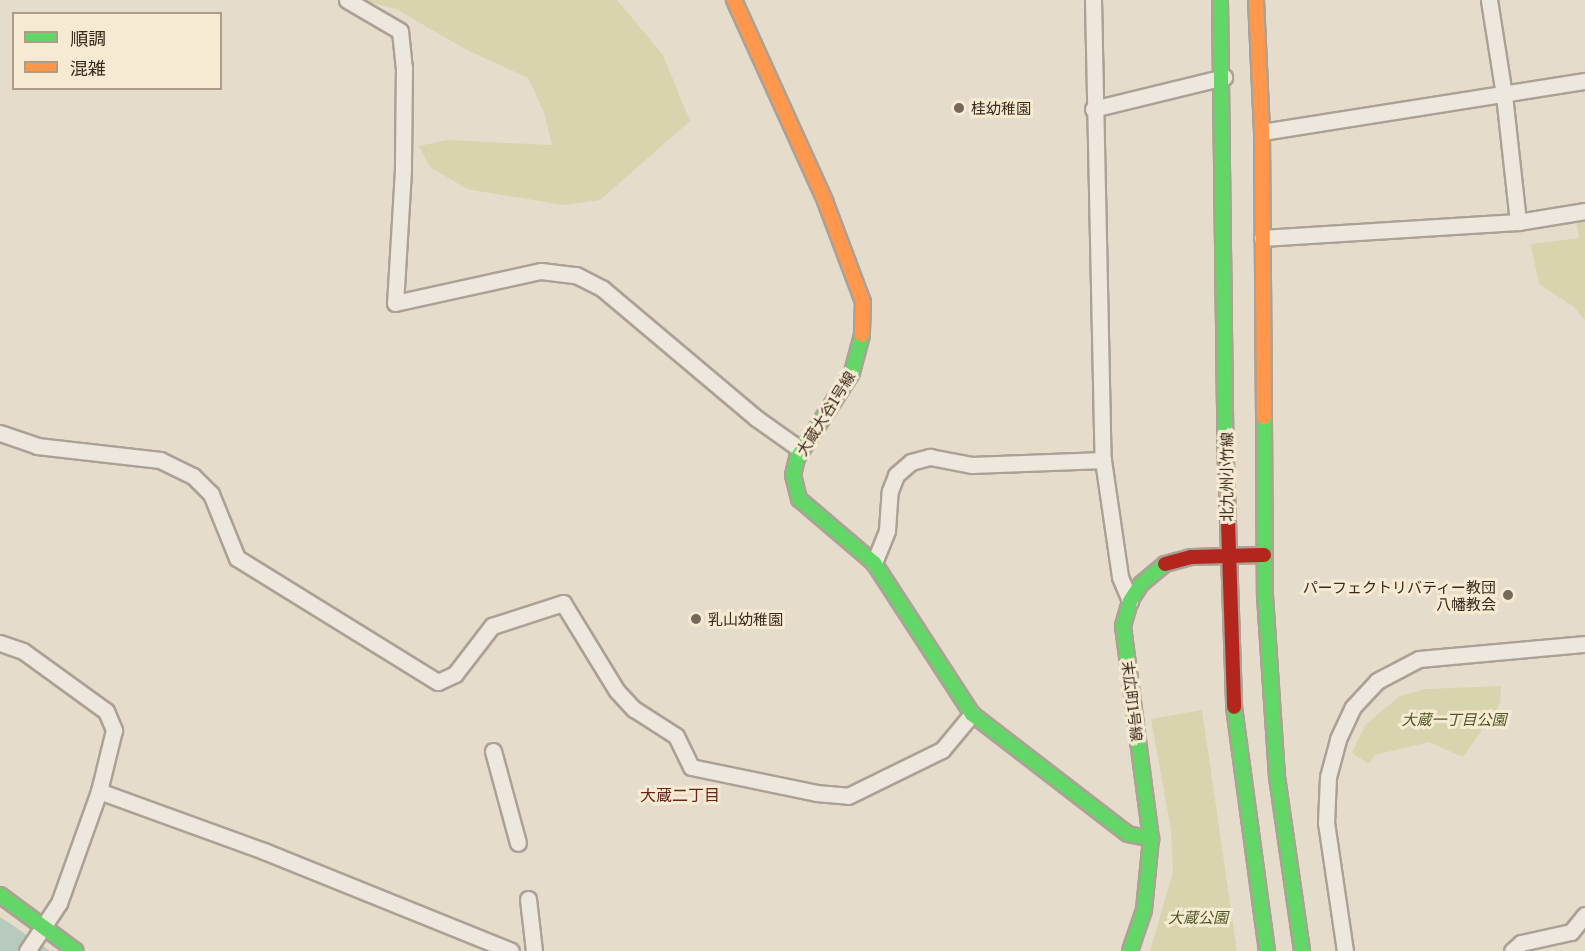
<!DOCTYPE html>
<html>
<head>
<meta charset="utf-8">
<style>
	body { margin:0 }
	#map { position:relative; width:1585px; height:951px; overflow:hidden; background:#e6dccc; font-family:Literata,"Noto Sans JP",serif }
	div>[style] { position:absolute }
	.green>* { inset:0; background:#d7d4ae }
	.water>* { inset:0; background:#b8cabe }
	.roads { filter:drop-shadow(2px 0 #aba195) drop-shadow(-2px 0 #aba195) drop-shadow(0 2px #aba195) drop-shadow(0 -2px #aba195) }
	.street>* { height:15px; margin:-7.5px; padding:0 7.5px; transform-origin:7.5px; border-radius:7.5px; background:#ede7de }
	.fast>* { height:14px; margin:-7px; padding:0 7px; transform-origin:7px; border-radius:7px; background:#63d668 }
	.slow>* { height:14px; margin:-7px; padding:0 7px; transform-origin:7px; border-radius:7px; background:#ff974d }
	.jam>* { height:14px; margin:-7px; padding:0 7px; transform-origin:7px; border-radius:7px; background:#b3261e }
	.dots>* { width:16px; height:16px; translate:-50% -50%; box-sizing:border-box; border:3px solid #f7ead2; border-radius:50% }
	span { translate:-50% -50%; white-space:nowrap; text-align:center; line-height:1.15; -webkit-text-stroke:6px #f7ead2; paint-order:stroke }
	.poi-label { font-size:15px; color:#39291d }
	.left { translate:0 -50%; text-align:left }
	.right { translate:-100% -50%; text-align:right }
	.street-label { font-size:15px; color:#39291d }
	.park-label { font-size:15px; color:#4c5723; font-style:italic }
	.neighbourhood-label { font-size:16px; color:#68271b }
	.legend { position:absolute; left:12px; top:12px; width:210px; height:78px; box-sizing:border-box; background:#f7ead2; border:2px solid #ab9d8a; margin:0; padding:8px 10px; list-style:none; font-size:18px; color:#39291d }
	.legend li { display:flex; align-items:center; gap:12px; height:30px }
	.legend b { width:30px; border:2px solid #ab9d8a }
</style>
</head>
<body>
<div id="map">
	<div class="green">
		<div style="clip-path:polygon(361px 0,617px 0,663px 55px,690px 121px,600px 200px,563px 205px,467px 189px,430px 167px,419px 146px,447px 140px,552px 145px,544px 112px,528px 78px,467px 50px,396px 9px)"></div>
		<div style="clip-path:polygon(1585px 214px,1585px 320px,1574px 307px,1539px 284px,1531px 244px,1579px 238px,1575px 215px)"></div>
		<div style="clip-path:polygon(1501px 686px,1500px 704px,1463px 757px,1429px 742px,1375px 755px,1369px 764px,1352px 753px,1365px 725px,1400px 696px,1426px 689px)"></div>
		<div style="clip-path:polygon(1202px 710px,1237px 951px,1150px 951px,1173px 872px,1171px 830px,1151px 719px)"></div>
	</div>
	<div class="water">
		<div style="clip-path:polygon(0 917px,8px 922px,50px 951px,0 951px)"></div>
	</div>
	<div class="roads">
		<div class="street">
			<div style="left:347px;top:0;width:61px;rotate:30.3deg"></div>
			<div style="left:400px;top:31px;width:36px;rotate:84deg"></div>
			<div style="left:404px;top:67px;width:103px;rotate:90.6deg"></div>
			<div style="left:403px;top:170px;width:133px;rotate:93.4deg"></div>
			<div style="left:395px;top:303px;width:149px;rotate:-12.4deg"></div>
			<div style="left:541px;top:271px;width:35px;rotate:7deg"></div>
			<div style="left:576px;top:275px;width:30px;rotate:27deg"></div>
			<div style="left:603px;top:289px;width:200px;rotate:40.1deg"></div>
			<div style="left:756px;top:418px;width:55px;rotate:35.4deg"></div>
			<div style="left:1093px;top:0;width:460px;rotate:88.8deg"></div>
			<div style="left:1103px;top:460px;width:118px;rotate:81.7deg"></div>
			<div style="left:1120px;top:577px;width:26px;rotate:67deg"></div>
			<div style="left:1489px;top:0;width:96px;rotate:81deg"></div>
			<div style="left:1504px;top:95px;width:128px;rotate:83.7deg"></div>
			<div style="left:1093px;top:109px;width:135px;rotate:-13.7deg"></div>
			<div style="left:1262px;top:132px;width:327px;rotate:-9deg"></div>
			<div style="left:1262px;top:238px;width:256px;rotate:-3.6deg"></div>
			<div style="left:1518px;top:222px;width:68px;rotate:-9.3deg"></div>
			<div style="left:0;top:433px;width:39px;rotate:19deg"></div>
			<div style="left:37px;top:446px;width:124px;rotate:6.5deg"></div>
			<div style="left:160px;top:460px;width:37px;rotate:26deg"></div>
			<div style="left:193px;top:476px;width:25px;rotate:45deg"></div>
			<div style="left:211px;top:494px;width:69px;rotate:67.9deg"></div>
			<div style="left:237px;top:558px;width:236px;rotate:31.7deg"></div>
			<div style="left:438px;top:682px;width:19px;rotate:-25deg"></div>
			<div style="left:455px;top:674px;width:61px;rotate:-52.4deg"></div>
			<div style="left:492px;top:626px;width:75px;rotate:-17.9deg"></div>
			<div style="left:563px;top:603px;width:103px;rotate:58.5deg"></div>
			<div style="left:617px;top:691px;width:25px;rotate:47deg"></div>
			<div style="left:634px;top:709px;width:50px;rotate:32.7deg"></div>
			<div style="left:676px;top:736px;width:34px;rotate:64deg"></div>
			<div style="left:691px;top:767px;width:128px;rotate:11.7deg"></div>
			<div style="left:816px;top:793px;width:32px;rotate:5deg"></div>
			<div style="left:848px;top:796px;width:105px;rotate:-26.1deg"></div>
			<div style="left:942px;top:750px;width:47px;rotate:-50.2deg"></div>
			<div style="left:874px;top:563px;width:35px;rotate:-68deg"></div>
			<div style="left:887px;top:530px;width:39px;rotate:-86deg"></div>
			<div style="left:890px;top:491px;width:17px;rotate:-69deg"></div>
			<div style="left:896px;top:475px;width:20px;rotate:-41deg"></div>
			<div style="left:911px;top:462px;width:20px;rotate:-15deg"></div>
			<div style="left:930px;top:457px;width:43px;rotate:10.8deg"></div>
			<div style="left:972px;top:465px;width:131px;rotate:-2.2deg"></div>
			<div style="left:0;top:643px;width:24px;rotate:19deg"></div>
			<div style="left:23px;top:651px;width:102px;rotate:35.9deg"></div>
			<div style="left:106px;top:711px;width:21px;rotate:67deg"></div>
			<div style="left:114px;top:730px;width:63px;rotate:103.8deg"></div>
			<div style="left:493px;top:751px;width:95px;rotate:74.8deg"></div>
			<div style="left:528px;top:899px;width:52px;rotate:83.4deg"></div>
			<div style="left:27px;top:951px;width:58px;rotate:-56.3deg"></div>
			<div style="left:59px;top:903px;width:119px;rotate:-70.3deg"></div>
			<div style="left:99px;top:791px;width:176px;rotate:20deg"></div>
			<div style="left:264px;top:851px;width:266px;rotate:22deg"></div>
			<div style="left:1345px;top:951px;width:129px;rotate:-98.4deg"></div>
			<div style="left:1326px;top:823px;width:46px;rotate:-87.5deg"></div>
			<div style="left:1328px;top:777px;width:39px;rotate:-75deg"></div>
			<div style="left:1338px;top:739px;width:35px;rotate:-65deg"></div>
			<div style="left:1353px;top:707px;width:35px;rotate:-47deg"></div>
			<div style="left:1377px;top:681px;width:47px;rotate:-27.6deg"></div>
			<div style="left:1419px;top:659px;width:167px;rotate:-5.2deg"></div>
			<div style="left:1512px;top:951px;width:12px;rotate:-42deg"></div>
			<div style="left:1521px;top:943px;width:51px;rotate:-12.4deg"></div>
			<div style="left:1571px;top:932px;width:22px;rotate:-51deg"></div>
		</div>
		<div class="fast">
			<div style="left:1220px;top:0;width:461px;rotate:89.3deg"></div>
			<div style="left:862px;top:335px;width:39px;rotate:105deg"></div>
			<div style="left:852px;top:373px;width:101px;rotate:122.9deg"></div>
			<div style="left:797px;top:458px;width:17px;rotate:103deg"></div>
			<div style="left:793px;top:475px;width:25px;rotate:76deg"></div>
			<div style="left:799px;top:499px;width:99px;rotate:40.5deg"></div>
			<div style="left:874px;top:563px;width:180px;rotate:57deg"></div>
			<div style="left:972px;top:714px;width:197px;rotate:37.6deg"></div>
			<div style="left:1128px;top:834px;width:24px;rotate:12deg"></div>
			<div style="left:1264px;top:417px;width:179px;rotate:89.7deg"></div>
			<div style="left:1265px;top:596px;width:181px;rotate:86.2deg"></div>
			<div style="left:1277px;top:777px;width:176px;rotate:81.8deg"></div>
			<div style="left:1234px;top:707px;width:246px;rotate:82.3deg"></div>
			<div style="left:0;top:895px;width:94px;rotate:36.4deg"></div>
			<div style="left:1130px;top:951px;width:43px;rotate:-71.1deg"></div>
			<div style="left:1144px;top:910px;width:71px;rotate:-84.4deg"></div>
			<div style="left:1151px;top:839px;width:215px;rotate:-97.5deg"></div>
			<div style="left:1123px;top:626px;width:26px;rotate:-74deg"></div>
			<div style="left:1130px;top:601px;width:20px;rotate:-57deg"></div>
			<div style="left:1141px;top:584px;width:31px;rotate:-40deg"></div>
		</div>
		<div class="slow">
			<div style="left:734px;top:0;width:221px;rotate:65.6deg"></div>
			<div style="left:825px;top:201px;width:108px;rotate:69.4deg"></div>
			<div style="left:863px;top:302px;width:33px;rotate:92deg"></div>
			<div style="left:1256px;top:0;width:132px;rotate:87.4deg"></div>
			<div style="left:1262px;top:132px;width:285px;rotate:89.6deg"></div>
		</div>
		<div class="jam">
			<div style="left:1226px;top:461px;width:246px;rotate:88.1deg"></div>
			<div style="left:1165px;top:564px;width:27px;rotate:-15deg"></div>
			<div style="left:1191px;top:557px;width:73px;rotate:-1.6deg"></div>
		</div>
	</div>
	<div class="dots">
		<div style="left:959px;top:108px;background:#76685a"></div>
		<div style="left:1508px;top:595px;background:#76685a"></div>
		<div style="left:696px;top:619px;background:#76685a"></div>
	</div>
	<div class="poi-label">
		<span class="left" style="left:971px;top:108px">桂幼稚園</span>
		<span class="right" style="left:1496px;top:595px">パーフェクトリバティー教団<br>八幡教会</span>
		<span class="left" style="left:708px;top:619px">乳山幼稚園</span>
	</div>
	<div class="street-label">
		<span style="left:825px;top:413px;rotate:-58deg">大蔵大谷1号線</span>
		<span style="left:1226px;top:477px;rotate:-90deg">北九州小竹線</span>
		<span style="left:1133px;top:701px;rotate:83deg">末広町1号線</span>
	</div>
	<div class="park-label">
		<span style="left:1454px;top:719px">大蔵一丁目公園</span>
		<span style="left:1198px;top:917px">大蔵公園</span>
	</div>
	<div class="neighbourhood-label">
		<span style="left:680px;top:794px">大蔵二丁目</span>
	</div>
	<ul class="legend">
	<li><b style="height:8px;background:#63d668"></b>順調</li>
	<li><b style="height:8px;background:#ff974d"></b>混雑</li>
	</ul>
</div>
</body>
</html>
